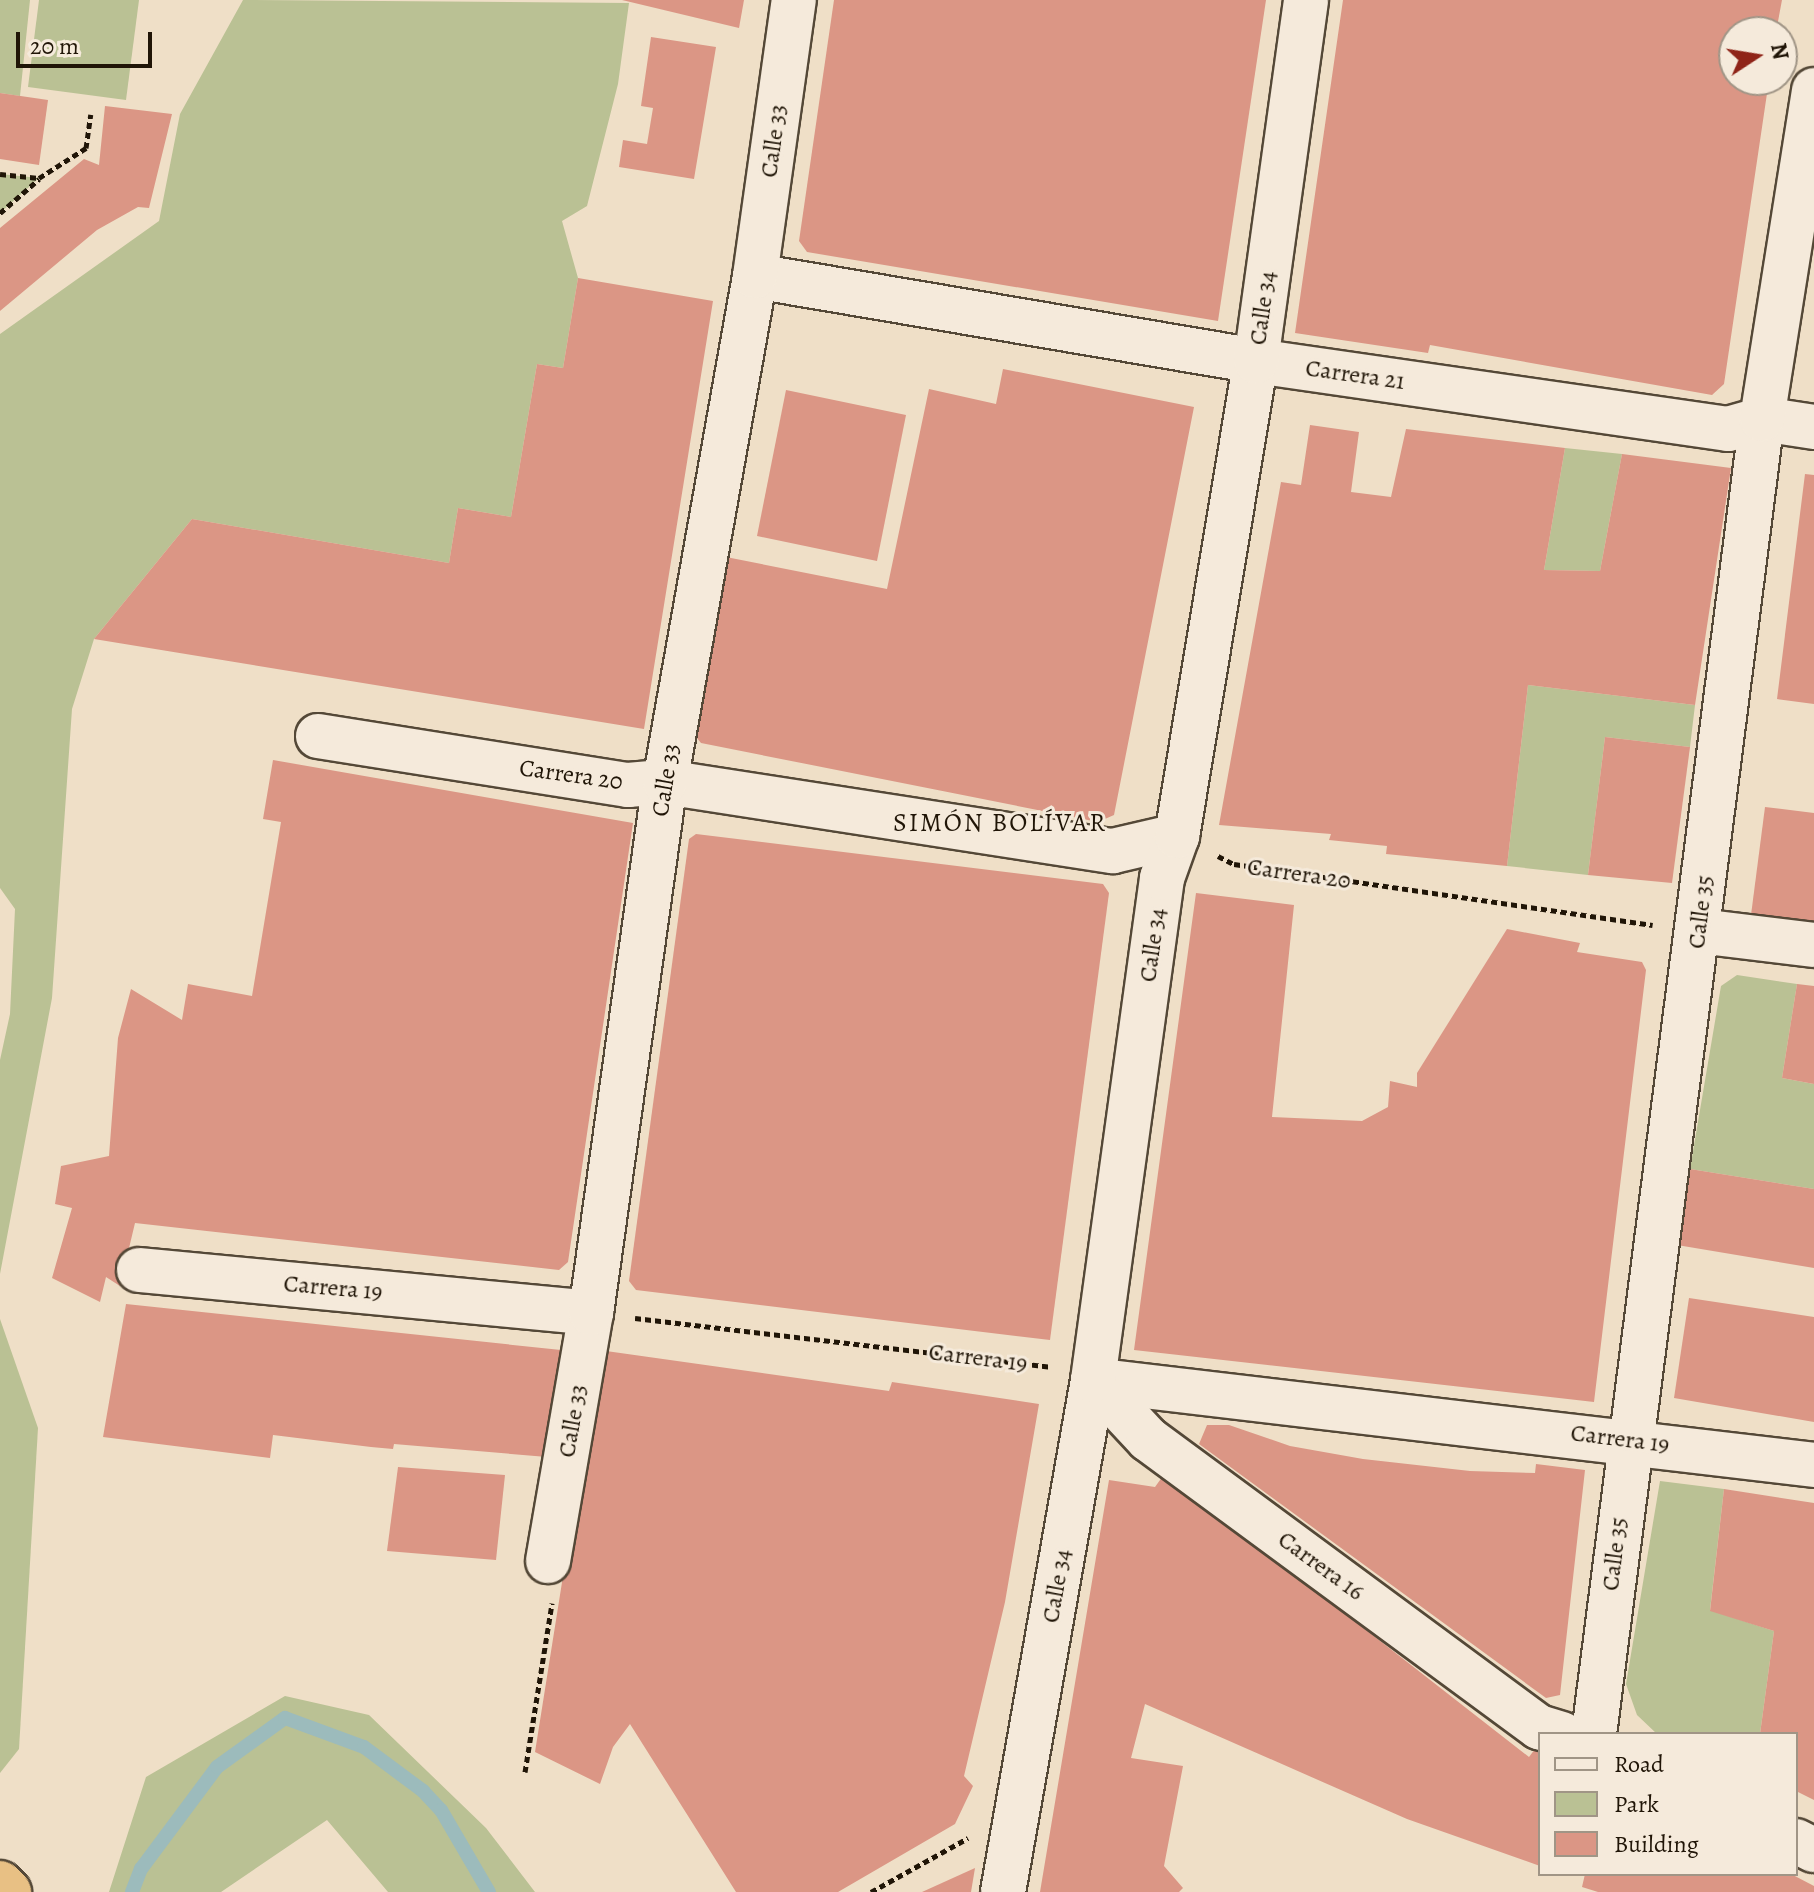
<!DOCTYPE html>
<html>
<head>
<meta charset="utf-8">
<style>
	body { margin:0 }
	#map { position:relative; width:1814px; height:1892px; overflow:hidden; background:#efdfc7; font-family:Alegreya,serif }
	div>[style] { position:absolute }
	.green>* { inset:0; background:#bac194 }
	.stream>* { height:14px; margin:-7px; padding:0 7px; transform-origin:7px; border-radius:7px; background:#9cbbbc }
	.building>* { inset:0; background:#db9685 }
	.path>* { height:5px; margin-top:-2.5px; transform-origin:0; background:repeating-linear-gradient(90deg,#201507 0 6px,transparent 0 10px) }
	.roads { filter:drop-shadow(2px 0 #544837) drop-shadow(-2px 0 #544837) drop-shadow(0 2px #544837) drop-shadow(0 -2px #544837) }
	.minor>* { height:44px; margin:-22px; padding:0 22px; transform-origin:22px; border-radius:22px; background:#f5eadb }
	.trunk>* { height:44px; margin:-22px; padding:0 22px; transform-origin:22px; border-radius:22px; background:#e8c084 }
	span { translate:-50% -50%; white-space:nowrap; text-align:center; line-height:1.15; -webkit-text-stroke:6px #f5eadb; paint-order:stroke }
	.street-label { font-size:24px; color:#201507 }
	.neighbourhood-label { font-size:26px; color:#201507; letter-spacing:2px }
	.legend { position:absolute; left:1538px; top:1732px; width:260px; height:144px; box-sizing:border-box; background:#f5eadb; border:2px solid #a09586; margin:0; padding:10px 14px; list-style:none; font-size:24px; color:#201507 }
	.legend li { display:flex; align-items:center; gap:16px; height:40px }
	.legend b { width:40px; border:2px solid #a09586 }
	.north { position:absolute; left:1718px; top:16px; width:80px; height:80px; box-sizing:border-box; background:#f5eadb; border:2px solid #a09586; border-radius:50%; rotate:78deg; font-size:22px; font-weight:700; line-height:32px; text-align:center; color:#201507 }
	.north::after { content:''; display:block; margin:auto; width:28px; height:36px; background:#8f2418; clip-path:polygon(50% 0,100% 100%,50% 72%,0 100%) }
	.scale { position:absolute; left:16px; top:32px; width:136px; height:36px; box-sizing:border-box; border:4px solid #201507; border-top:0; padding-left:10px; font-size:24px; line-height:28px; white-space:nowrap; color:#201507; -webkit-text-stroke:6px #f5eadb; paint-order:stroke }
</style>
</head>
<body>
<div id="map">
	<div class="green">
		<div style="clip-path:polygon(0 0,30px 0,20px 96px,0 93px)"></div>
		<div style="clip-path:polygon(39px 0,139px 0,126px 100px,28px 87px)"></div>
		<div style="clip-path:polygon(243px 0,629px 3px,618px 84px,587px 206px,562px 221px,578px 278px,563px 368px,537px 364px,511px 517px,458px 508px,449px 563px,192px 519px,94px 639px,72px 709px,52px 998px,0 1274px,0 1060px,10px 1014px,15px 909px,0 888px,0 334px,159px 221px,180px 114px)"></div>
		<div style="clip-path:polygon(0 174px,39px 178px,0 213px)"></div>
		<div style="clip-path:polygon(1565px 448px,1622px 454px,1600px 571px,1544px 570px)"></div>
		<div style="clip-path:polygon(1528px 685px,1695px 705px,1690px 747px,1605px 737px,1588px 875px,1507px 866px)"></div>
		<div style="clip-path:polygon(1737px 975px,1797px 984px,1782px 1078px,1814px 1084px,1814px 1189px,1690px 1169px,1721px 986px)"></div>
		<div style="clip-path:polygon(0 1319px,38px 1428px,19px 1749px,0 1773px)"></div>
		<div style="clip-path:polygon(1660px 1481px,1724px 1489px,1710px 1610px,1774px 1631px,1760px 1734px,1657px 1734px,1637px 1715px,1626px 1684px)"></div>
		<div style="clip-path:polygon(285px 1696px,369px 1715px,486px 1828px,535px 1892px,388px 1892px,327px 1820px,221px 1892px,109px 1892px,146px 1777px)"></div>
	</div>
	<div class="stream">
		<div style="left:132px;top:1892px;width:25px;rotate:-69deg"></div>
		<div style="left:141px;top:1869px;width:127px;rotate:-53.3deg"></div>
		<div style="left:217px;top:1767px;width:84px;rotate:-35.8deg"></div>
		<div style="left:285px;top:1718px;width:84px;rotate:20.2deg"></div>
		<div style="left:364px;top:1747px;width:74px;rotate:36.7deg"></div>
		<div style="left:423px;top:1791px;width:26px;rotate:47deg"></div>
		<div style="left:441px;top:1810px;width:95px;rotate:59.7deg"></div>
	</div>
	<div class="building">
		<div style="clip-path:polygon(622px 0,744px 0,739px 28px)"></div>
		<div style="clip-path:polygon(834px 0,1266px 0,1218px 321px,807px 252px,799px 241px)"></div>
		<div style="clip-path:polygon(1343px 0,1782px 0,1776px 32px,1734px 32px,1734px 80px,1769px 80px,1724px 384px,1712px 395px,1430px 345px,1428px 353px,1295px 333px)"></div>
		<div style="clip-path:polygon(651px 37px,716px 47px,694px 179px,619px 167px,623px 140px,647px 144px,653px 108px,641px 106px)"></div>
		<div style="clip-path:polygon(0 93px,48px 100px,39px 165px,0 159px)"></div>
		<div style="clip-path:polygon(105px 106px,172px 114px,149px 208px,138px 207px,97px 230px,0 311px,0 228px,84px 159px,99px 165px)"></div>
		<div style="clip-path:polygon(578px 278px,713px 301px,644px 729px,94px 639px,192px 519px,449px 563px,458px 508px,511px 517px,537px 364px,563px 368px)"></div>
		<div style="clip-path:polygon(1003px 369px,1194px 407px,1114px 815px,1098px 822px,701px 743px,692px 732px,726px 557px,887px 589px,929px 389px,996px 404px)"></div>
		<div style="clip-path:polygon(786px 390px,906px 415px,877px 561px,757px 536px)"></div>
		<div style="clip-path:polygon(1310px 425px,1359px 432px,1351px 492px,1391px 497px,1406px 429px,1565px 448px,1544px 570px,1600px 571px,1622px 454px,1731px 468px,1695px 705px,1528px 685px,1507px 866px,1386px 854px,1387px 846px,1329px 840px,1331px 834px,1219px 825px,1281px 482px,1301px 485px)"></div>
		<div style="clip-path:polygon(1805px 474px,1814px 475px,1814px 704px,1777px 699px)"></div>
		<div style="clip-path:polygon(1605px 737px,1690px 747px,1672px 883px,1588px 875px)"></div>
		<div style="clip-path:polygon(273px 760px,633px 823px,568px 1262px,559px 1270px,135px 1223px,120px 1286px,106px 1277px,100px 1302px,52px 1278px,72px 1208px,55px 1204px,61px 1166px,109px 1156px,118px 1038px,131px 989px,182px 1020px,188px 984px,252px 996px,281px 822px,263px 819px)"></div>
		<div style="clip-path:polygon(1765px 807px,1814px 813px,1814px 924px,1751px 915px)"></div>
		<div style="clip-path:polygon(696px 834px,1103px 884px,1109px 893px,1050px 1340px,636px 1290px,629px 1281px,689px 839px)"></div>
		<div style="clip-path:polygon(1196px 893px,1294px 905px,1272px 1117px,1362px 1121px,1388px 1107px,1390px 1081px,1417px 1087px,1417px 1073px,1507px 929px,1580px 943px,1577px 952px,1642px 962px,1646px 970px,1594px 1402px,1134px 1350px)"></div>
		<div style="clip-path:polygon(1797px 984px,1814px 986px,1814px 1084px,1782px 1078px)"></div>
		<div style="clip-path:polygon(1690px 1169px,1814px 1189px,1814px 1268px,1677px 1245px)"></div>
		<div style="clip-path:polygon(1689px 1298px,1814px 1317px,1814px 1422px,1674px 1398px)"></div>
		<div style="clip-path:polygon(126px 1304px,561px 1350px,547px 1457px,394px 1444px,393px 1449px,371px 1447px,273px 1435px,270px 1458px,103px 1437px)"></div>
		<div style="clip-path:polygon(599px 1350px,889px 1391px,892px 1382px,1039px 1404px,1005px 1602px,964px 1776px,973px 1786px,955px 1824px,838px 1892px,736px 1892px,630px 1724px,613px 1747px,600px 1784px,535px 1752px)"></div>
		<div style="clip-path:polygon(1207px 1425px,1229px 1425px,1290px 1446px,1363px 1459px,1470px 1471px,1535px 1473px,1536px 1464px,1585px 1470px,1560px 1695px,1546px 1698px,1199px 1444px)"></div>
		<div style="clip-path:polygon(398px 1467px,505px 1475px,496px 1560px,387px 1551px)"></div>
		<div style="clip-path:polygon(1165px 1473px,1529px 1757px,1535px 1749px,1540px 1751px,1540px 1866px,1407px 1819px,1145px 1704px,1131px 1758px,1183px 1766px,1164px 1866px,1183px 1888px,1179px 1892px,1040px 1892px,1109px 1480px,1155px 1487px)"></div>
		<div style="clip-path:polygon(1724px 1489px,1814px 1503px,1814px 1800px,1796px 1791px,1796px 1734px,1760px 1734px,1774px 1631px,1710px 1611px)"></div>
		<div style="clip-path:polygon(975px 1868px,971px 1892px,922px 1892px)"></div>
		<div style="clip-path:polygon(1585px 1874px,1791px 1874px,1814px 1886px,1814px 1892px,1598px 1892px,1582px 1887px)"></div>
	</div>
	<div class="path">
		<div style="left:0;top:174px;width:39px;rotate:6deg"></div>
		<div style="left:39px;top:178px;width:56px;rotate:-32.6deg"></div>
		<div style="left:86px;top:148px;width:34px;rotate:-82deg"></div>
		<div style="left:0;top:213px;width:52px;rotate:-41.1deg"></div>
		<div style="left:1218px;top:856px;width:18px;rotate:27deg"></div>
		<div style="left:1234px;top:864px;width:423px;rotate:8.3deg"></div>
		<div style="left:635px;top:1318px;width:418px;rotate:6.7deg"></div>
		<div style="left:525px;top:1772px;width:171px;rotate:-80.9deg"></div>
		<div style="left:871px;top:1892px;width:111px;rotate:-29.1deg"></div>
	</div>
	<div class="roads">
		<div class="minor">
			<div style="left:755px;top:276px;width:508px;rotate:9.63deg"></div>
			<div style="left:1256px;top:361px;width:477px;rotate:8.2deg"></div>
			<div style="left:1728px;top:429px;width:35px;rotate:-16deg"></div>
			<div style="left:1762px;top:419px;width:53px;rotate:8.7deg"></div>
			<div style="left:318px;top:736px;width:314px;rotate:9deg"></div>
			<div style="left:628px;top:785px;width:37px;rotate:-5deg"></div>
			<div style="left:665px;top:782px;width:453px;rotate:8.8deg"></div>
			<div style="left:1113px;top:851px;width:66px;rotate:-13.2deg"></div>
			<div style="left:1699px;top:931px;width:116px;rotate:6.9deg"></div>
			<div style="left:139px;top:1270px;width:454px;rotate:5.4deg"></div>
			<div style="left:1093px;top:1380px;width:726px;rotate:6.72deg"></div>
			<div style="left:1093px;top:1380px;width:81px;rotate:47deg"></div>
			<div style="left:1148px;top:1439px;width:486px;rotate:36.4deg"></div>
			<div style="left:1539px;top:1727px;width:24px;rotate:17deg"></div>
			<div style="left:548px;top:1561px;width:252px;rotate:-80.2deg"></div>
			<div style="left:591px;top:1313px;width:536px;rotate:-82.07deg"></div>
			<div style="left:665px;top:782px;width:514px;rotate:-79.91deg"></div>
			<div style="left:755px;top:276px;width:279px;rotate:-82deg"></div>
			<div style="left:1594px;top:1734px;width:1326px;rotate:-82.72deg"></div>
			<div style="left:1762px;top:419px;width:333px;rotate:-81deg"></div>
			<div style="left:1796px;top:1841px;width:20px;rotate:27deg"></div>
			<div style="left:1003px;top:1892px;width:520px;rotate:-80.03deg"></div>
			<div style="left:1093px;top:1380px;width:507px;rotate:-82.17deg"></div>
			<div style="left:1162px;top:878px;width:45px;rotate:-70.3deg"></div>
			<div style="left:1177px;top:836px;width:482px;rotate:-80.6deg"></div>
			<div style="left:1256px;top:361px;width:364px;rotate:-82.1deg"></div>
		</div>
		<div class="trunk">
			<div style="left:0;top:1883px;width:13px;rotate:45deg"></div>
		</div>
	</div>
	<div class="street-label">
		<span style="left:774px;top:141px;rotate:-82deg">Calle 33</span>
		<span style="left:1263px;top:308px;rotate:-82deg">Calle 34</span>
		<span style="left:1355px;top:375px;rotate:8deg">Carrera 21</span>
		<span style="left:571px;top:775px;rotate:8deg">Carrera 20</span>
		<span style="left:666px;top:780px;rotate:-81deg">Calle 33</span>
		<span style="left:1299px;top:874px;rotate:8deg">Carrera 20</span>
		<span style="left:1701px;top:912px;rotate:-83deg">Calle 35</span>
		<span style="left:1153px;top:945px;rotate:-82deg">Calle 34</span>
		<span style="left:333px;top:1288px;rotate:5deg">Carrera 19</span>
		<span style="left:978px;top:1358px;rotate:7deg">Carrera 19</span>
		<span style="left:573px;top:1421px;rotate:-80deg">Calle 33</span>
		<span style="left:1620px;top:1439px;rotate:7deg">Carrera 19</span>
		<span style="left:1615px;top:1554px;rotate:-83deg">Calle 35</span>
		<span style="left:1321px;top:1566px;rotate:36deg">Carrera 16</span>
		<span style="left:1057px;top:1586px;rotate:-80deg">Calle 34</span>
	</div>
	<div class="neighbourhood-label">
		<span style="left:1000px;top:823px">SIMÓN BOLÍVAR</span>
	</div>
	<ul class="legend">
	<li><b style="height:10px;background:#f5eadb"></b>Road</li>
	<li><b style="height:22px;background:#bac194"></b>Park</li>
	<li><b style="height:22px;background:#db9685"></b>Building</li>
	</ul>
	<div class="north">N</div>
	<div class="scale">20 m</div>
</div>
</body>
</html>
